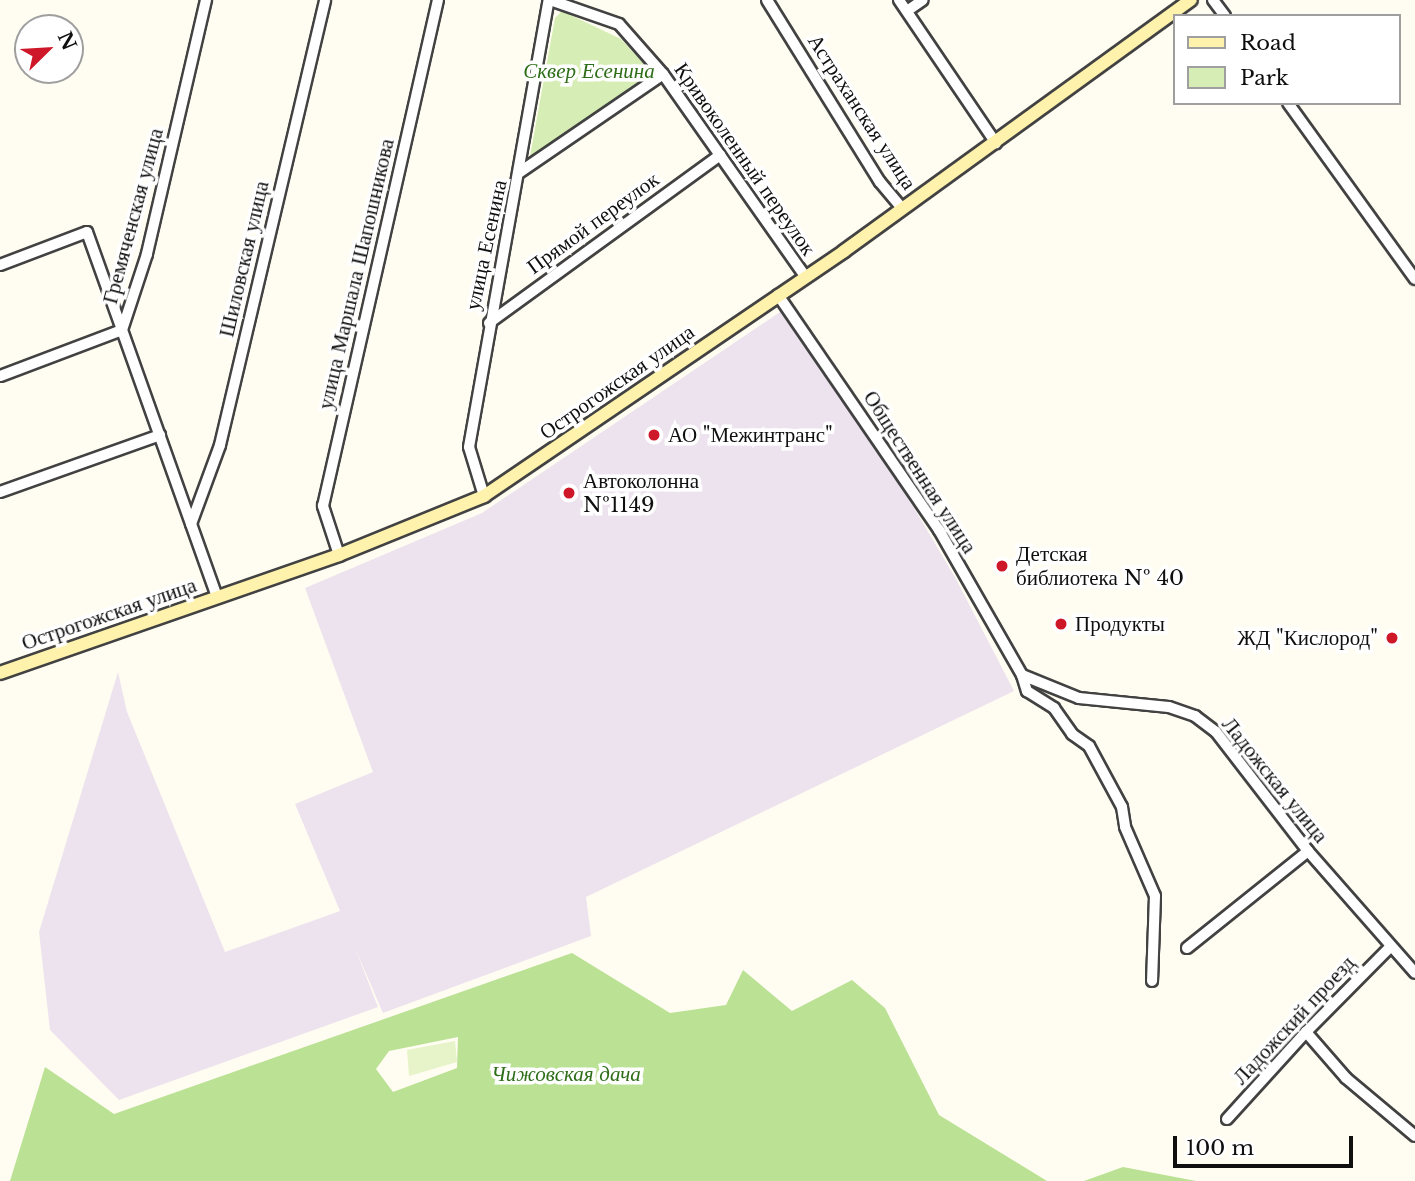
<!DOCTYPE html>
<html>
<head>
<meta charset="utf-8">
<style>
	body { margin:0 }
	#map { position:relative; width:1415px; height:1181px; overflow:hidden; background:#fffcf1; font-family:"Libre Baskerville",serif }
	div>[style] { position:absolute }
	.industrial>* { inset:0; background:#ede3ee }
	.green>* { inset:0; background:#d6eeb6 }
	.forest>* { inset:0; background:#bae194 }
	.pitch>* { inset:0; background:#e7f4c9 }
	.roads { filter:drop-shadow(2px 0 #424242) drop-shadow(-2px 0 #424242) drop-shadow(0 2px #424242) drop-shadow(0 -2px #424242) }
	.street>* { height:10px; margin:-5px; padding:0 5px; transform-origin:5px; border-radius:5px; background:#fff }
	.secondary>* { height:12px; margin:-6px; padding:0 6px; transform-origin:6px; border-radius:6px; background:#fff2ac }
	.dots>* { width:19px; height:19px; translate:-50% -50%; box-sizing:border-box; border:4px solid #fff; border-radius:50% }
	span { translate:-50% -50%; white-space:nowrap; text-align:center; line-height:1.15; -webkit-text-stroke:7px #fff; paint-order:stroke }
	.park-label { font-size:21px; color:#2e6e18; font-style:italic }
	.street-label { font-size:21px; color:#0f0f0f }
	.poi-label { font-size:21px; color:#0f0f0f }
	.left { translate:0 -50%; text-align:left }
	.right { translate:-100% -50%; text-align:right }
	.legend { position:absolute; left:1173px; top:14px; width:228px; height:91px; box-sizing:border-box; background:#fff; border:2px solid #9f9f9f; margin:0; padding:9px 12px; list-style:none; font-size:21px; color:#0f0f0f }
	.legend li { display:flex; align-items:center; gap:14px; height:35px }
	.legend b { width:35px; border:2px solid #9f9f9f }
	.north { position:absolute; left:14px; top:14px; width:70px; height:70px; box-sizing:border-box; background:#fff; border:2px solid #9f9f9f; border-radius:50%; rotate:66deg; font-size:19px; font-weight:700; line-height:28px; text-align:center; color:#0f0f0f }
	.north::after { content:''; display:block; margin:auto; width:24px; height:32px; background:#ce182a; clip-path:polygon(50% 0,100% 100%,50% 72%,0 100%) }
	.scale { position:absolute; left:1173px; top:1136px; width:180px; height:32px; box-sizing:border-box; border:4px solid #0f0f0f; border-top:0; padding-left:9px; font-size:21px; line-height:24px; white-space:nowrap; color:#0f0f0f; -webkit-text-stroke:5px #fff; paint-order:stroke }
</style>
</head>
<body>
<div id="map">
	<div class="industrial">
		<div style="clip-path:polygon(786px 308px,878px 447px,956px 579px,1014px 691px,586px 897px,591px 936px,383px 1013px,355px 948px,378px 1007px,119px 1100px,50px 1030px,39px 932px,118px 672px,127px 712px,225px 952px,340px 911px,295px 804px,373px 772px,305px 588px,482px 513px)"></div>
	</div>
	<div class="green">
		<div style="clip-path:polygon(562px 11px,621px 39px,656px 77px,529px 162px,555px 18px)"></div>
	</div>
	<div class="forest">
		<div style="clip-path:polygon(evenodd,572px 953px,670px 1013px,726px 1005px,743px 970px,792px 1011px,852px 980px,885px 1008px,939px 1115px,1047px 1181px,10px 1181px,45px 1067px,114px 1114px,572px 953px,458px 1037px,457px 1068px,393px 1092px,376px 1069px,389px 1051px,458px 1037px)"></div>
		<div style="clip-path:polygon(1123px 1167px,1196px 1181px,1084px 1181px)"></div>
	</div>
	<div class="pitch">
		<div style="clip-path:polygon(455px 1041px,457px 1062px,409px 1076px,407px 1050px)"></div>
	</div>
	<div class="roads">
		<div class="street">
			<div style="left:206px;top:0;width:261px;rotate:103.1deg"></div>
			<div style="left:147px;top:254px;width:80px;rotate:108.2deg"></div>
			<div style="left:122px;top:330px;width:283px;rotate:70.4deg"></div>
			<div style="left:550px;top:0;width:73px;rotate:19.2deg"></div>
			<div style="left:619px;top:24px;width:67px;rotate:48.7deg"></div>
			<div style="left:663px;top:74px;width:247px;rotate:54.9deg"></div>
			<div style="left:767px;top:0;width:214px;rotate:58.2deg"></div>
			<div style="left:880px;top:182px;width:34px;rotate:50deg"></div>
			<div style="left:899px;top:0;width:173px;rotate:55.9deg"></div>
			<div style="left:1213px;top:0;width:20px;rotate:53deg"></div>
			<div style="left:907px;top:11px;width:19px;rotate:-35deg"></div>
			<div style="left:1288px;top:103px;width:217px;rotate:54.2deg"></div>
			<div style="left:520px;top:172px;width:173px;rotate:-34.4deg"></div>
			<div style="left:0;top:265px;width:93px;rotate:-20.8deg"></div>
			<div style="left:87px;top:232px;width:104px;rotate:70.3deg"></div>
			<div style="left:122px;top:330px;width:130px;rotate:159.3deg"></div>
			<div style="left:778px;top:295px;width:285px;rotate:55.6deg"></div>
			<div style="left:939px;top:530px;width:167px;rotate:60.2deg"></div>
			<div style="left:1022px;top:675px;width:17px;rotate:73deg"></div>
			<div style="left:1027px;top:691px;width:32px;rotate:32deg"></div>
			<div style="left:1054px;top:708px;width:32px;rotate:55deg"></div>
			<div style="left:1072px;top:734px;width:21px;rotate:35deg"></div>
			<div style="left:1089px;top:746px;width:69px;rotate:61.6deg"></div>
			<div style="left:1122px;top:807px;width:20px;rotate:81deg"></div>
			<div style="left:1125px;top:827px;width:75px;rotate:66.5deg"></div>
			<div style="left:1155px;top:896px;width:85px;rotate:92deg"></div>
			<div style="left:489px;top:323px;width:286px;rotate:-36deg"></div>
			<div style="left:0;top:492px;width:170px;rotate:-19.6deg"></div>
			<div style="left:484px;top:496px;width:51px;rotate:-107deg"></div>
			<div style="left:469px;top:447px;width:454px;rotate:-79.9deg"></div>
			<div style="left:191px;top:524px;width:84px;rotate:-69.8deg"></div>
			<div style="left:220px;top:445px;width:457px;rotate:-76.7deg"></div>
			<div style="left:339px;top:555px;width:52px;rotate:-108.1deg"></div>
			<div style="left:323px;top:506px;width:519px;rotate:-77.2deg"></div>
			<div style="left:1022px;top:675px;width:61px;rotate:22deg"></div>
			<div style="left:1079px;top:698px;width:90px;rotate:5.7deg"></div>
			<div style="left:1169px;top:707px;width:28px;rotate:19deg"></div>
			<div style="left:1195px;top:716px;width:26px;rotate:37deg"></div>
			<div style="left:1216px;top:732px;width:150px;rotate:52.3deg"></div>
			<div style="left:1308px;top:851px;width:162px;rotate:48.7deg"></div>
			<div style="left:1187px;top:948px;width:155px;rotate:-38.7deg"></div>
			<div style="left:1306px;top:1032px;width:61px;rotate:49deg"></div>
			<div style="left:1346px;top:1078px;width:90px;rotate:40deg"></div>
			<div style="left:1227px;top:1119px;width:118px;rotate:-47.8deg"></div>
			<div style="left:1306px;top:1032px;width:120px;rotate:-45.3deg"></div>
		</div>
		<div class="secondary">
			<div style="left:0;top:673px;width:359px;rotate:-19.2deg"></div>
			<div style="left:339px;top:555px;width:157px;rotate:-22.1deg"></div>
			<div style="left:484px;top:496px;width:435px;rotate:-34.2deg"></div>
			<div style="left:844px;top:251px;width:428px;rotate:-35.9deg"></div>
		</div>
	</div>
	<div class="dots">
		<div style="left:654px;top:435px;background:#ce182a"></div>
		<div style="left:569px;top:493px;background:#ce182a"></div>
		<div style="left:1002px;top:566px;background:#ce182a"></div>
		<div style="left:1061px;top:624px;background:#ce182a"></div>
		<div style="left:1392px;top:638px;background:#ce182a"></div>
	</div>
	<div class="park-label">
		<span style="left:589px;top:71px">Сквер Есенина</span>
		<span style="left:566px;top:1074px">Чижовская дача</span>
	</div>
	<div class="street-label">
		<span style="left:862px;top:112px;rotate:57deg">Астраханская улица</span>
		<span style="left:745px;top:159px;rotate:55deg">Кривоколенный переулок</span>
		<span style="left:133px;top:216px;rotate:-75deg">Гремяченская улица</span>
		<span style="left:593px;top:223px;rotate:-36deg">Прямой переулок</span>
		<span style="left:486px;top:245px;rotate:-78deg">улица Есенина</span>
		<span style="left:244px;top:259px;rotate:-77deg">Шиловская улица</span>
		<span style="left:356px;top:274px;rotate:-77deg">улица Маршала Шапошникова</span>
		<span style="left:617px;top:382px;rotate:-35deg">Острогожская улица</span>
		<span style="left:920px;top:472px;rotate:57deg">Общественная улица</span>
		<span style="left:109px;top:614px;rotate:-19deg">Острогожская улица</span>
		<span style="left:1275px;top:780px;rotate:51deg">Ладожская улица</span>
		<span style="left:1294px;top:1020px;rotate:-47deg">Ладожский проезд</span>
	</div>
	<div class="poi-label">
		<span class="left" style="left:668px;top:435px">АО "Межинтранс"</span>
		<span class="left" style="left:583px;top:493px">Автоколонна<br>№1149</span>
		<span class="left" style="left:1016px;top:566px">Детская<br>библиотека № 40</span>
		<span class="left" style="left:1075px;top:624px">Продукты</span>
		<span class="right" style="left:1378px;top:638px">ЖД "Кислород"</span>
	</div>
	<ul class="legend">
	<li><b style="height:9px;background:#fff2ac"></b>Road</li>
	<li><b style="height:19px;background:#d6eeb6"></b>Park</li>
	</ul>
	<div class="north">N</div>
	<div class="scale">100 m</div>
</div>
</body>
</html>
